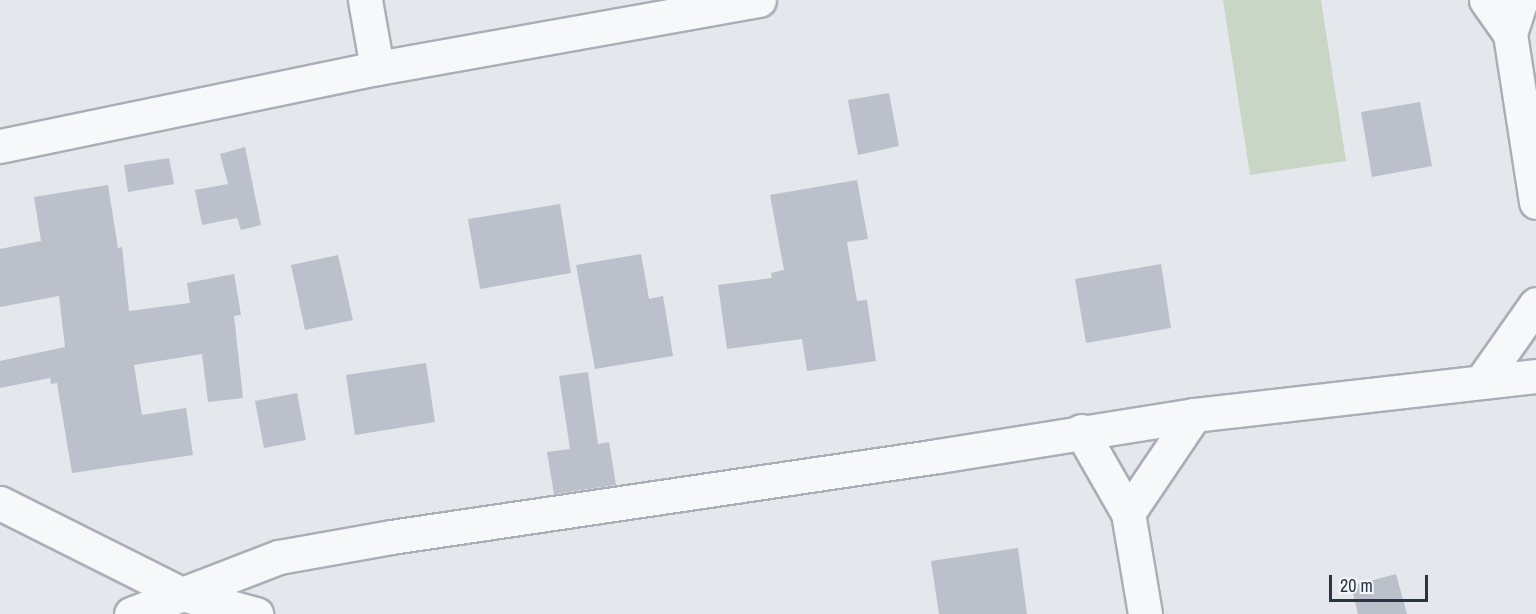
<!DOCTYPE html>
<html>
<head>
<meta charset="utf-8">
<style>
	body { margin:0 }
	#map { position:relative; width:1536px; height:614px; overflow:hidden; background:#e4e7ec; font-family:"Archivo Narrow",sans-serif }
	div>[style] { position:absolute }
	.green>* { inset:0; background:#c9d6c5 }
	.building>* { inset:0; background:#bbc0ca }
	.roads { filter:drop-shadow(2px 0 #a9aeb7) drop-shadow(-2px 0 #a9aeb7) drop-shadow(0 2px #a9aeb7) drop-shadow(0 -2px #a9aeb7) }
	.minor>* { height:33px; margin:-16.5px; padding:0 16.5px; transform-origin:16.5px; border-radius:16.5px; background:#f7f8fa }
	span { translate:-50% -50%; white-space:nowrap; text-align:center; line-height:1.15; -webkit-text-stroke:4.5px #f4f6f9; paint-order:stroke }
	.scale { position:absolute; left:1329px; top:575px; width:99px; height:27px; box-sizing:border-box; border:3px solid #2b3445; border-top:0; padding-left:8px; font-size:18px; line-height:21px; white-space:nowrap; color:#2b3445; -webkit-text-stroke:4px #f4f6f9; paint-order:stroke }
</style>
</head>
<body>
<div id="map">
	<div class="green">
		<div style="clip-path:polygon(1223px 0,1321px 0,1346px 161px,1250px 175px)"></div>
	</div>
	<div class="building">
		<div style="clip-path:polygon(889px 93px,899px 146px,858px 155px,848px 100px)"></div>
		<div style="clip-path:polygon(1420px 102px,1432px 166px,1372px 177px,1361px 112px)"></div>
		<div style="clip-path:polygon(245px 147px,261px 225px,241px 230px,237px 218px,202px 225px,195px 190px,228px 184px,220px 154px)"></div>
		<div style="clip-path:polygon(169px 158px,174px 184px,128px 192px,124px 165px)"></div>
		<div style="clip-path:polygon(857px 180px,868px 239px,847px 242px,857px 301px,867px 300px,876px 361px,807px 371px,802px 339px,727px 349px,718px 285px,772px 278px,771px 273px,784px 270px,770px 195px)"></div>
		<div style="clip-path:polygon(108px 185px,118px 248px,122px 247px,129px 311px,190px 303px,187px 283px,234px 274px,241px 315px,234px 316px,243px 398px,208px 402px,202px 354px,134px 365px,142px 415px,186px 408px,193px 455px,72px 473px,57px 383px,51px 384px,50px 378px,0 388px,0 361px,65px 347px,59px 296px,0 307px,0 249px,41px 241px,34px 197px)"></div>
		<div style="clip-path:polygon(560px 204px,571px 273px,480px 289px,468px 219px)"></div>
		<div style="clip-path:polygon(641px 254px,649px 299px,663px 296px,673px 356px,595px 369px,576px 265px)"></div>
		<div style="clip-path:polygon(338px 255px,353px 320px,305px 330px,291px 265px)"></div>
		<div style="clip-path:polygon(1161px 264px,1171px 328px,1086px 343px,1075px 279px)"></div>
		<div style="clip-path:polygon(426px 363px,435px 422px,355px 435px,346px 375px)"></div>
		<div style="clip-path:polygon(588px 372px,598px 444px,609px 442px,616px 485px,554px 494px,547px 452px,570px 449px,559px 376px)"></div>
		<div style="clip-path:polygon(297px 393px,306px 440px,264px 448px,255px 401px)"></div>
		<div style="clip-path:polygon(1018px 548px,1027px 614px,939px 614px,931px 561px)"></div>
		<div style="clip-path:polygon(1396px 574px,1407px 614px,1358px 614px,1351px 586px)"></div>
	</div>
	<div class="roads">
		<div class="minor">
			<div style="left:365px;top:0;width:69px;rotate:80deg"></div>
			<div style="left:1486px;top:0;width:42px;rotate:54.8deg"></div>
			<div style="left:1521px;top:0;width:36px;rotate:108deg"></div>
			<div style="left:1510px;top:34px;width:170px;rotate:81.2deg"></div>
			<div style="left:0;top:146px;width:385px;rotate:-11.7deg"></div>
			<div style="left:377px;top:68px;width:388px;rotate:-10.1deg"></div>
			<div style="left:1481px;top:382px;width:95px;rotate:-54.8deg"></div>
			<div style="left:1081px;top:431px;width:95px;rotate:60.2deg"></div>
			<div style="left:1128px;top:513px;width:102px;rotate:80.4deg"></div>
			<div style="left:0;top:503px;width:203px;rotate:26.6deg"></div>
			<div style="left:182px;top:594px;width:77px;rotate:15.1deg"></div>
			<div style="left:1128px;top:513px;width:118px;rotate:-56deg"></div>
			<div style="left:131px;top:614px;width:159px;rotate:-21.1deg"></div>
			<div style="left:279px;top:557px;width:114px;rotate:-10.1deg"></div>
			<div style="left:391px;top:537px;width:553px;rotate:-8.42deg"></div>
			<div style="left:938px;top:456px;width:259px;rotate:-9.1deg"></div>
			<div style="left:1194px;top:415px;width:344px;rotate:-6.5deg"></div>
		</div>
	</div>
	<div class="scale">20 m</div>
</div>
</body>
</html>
